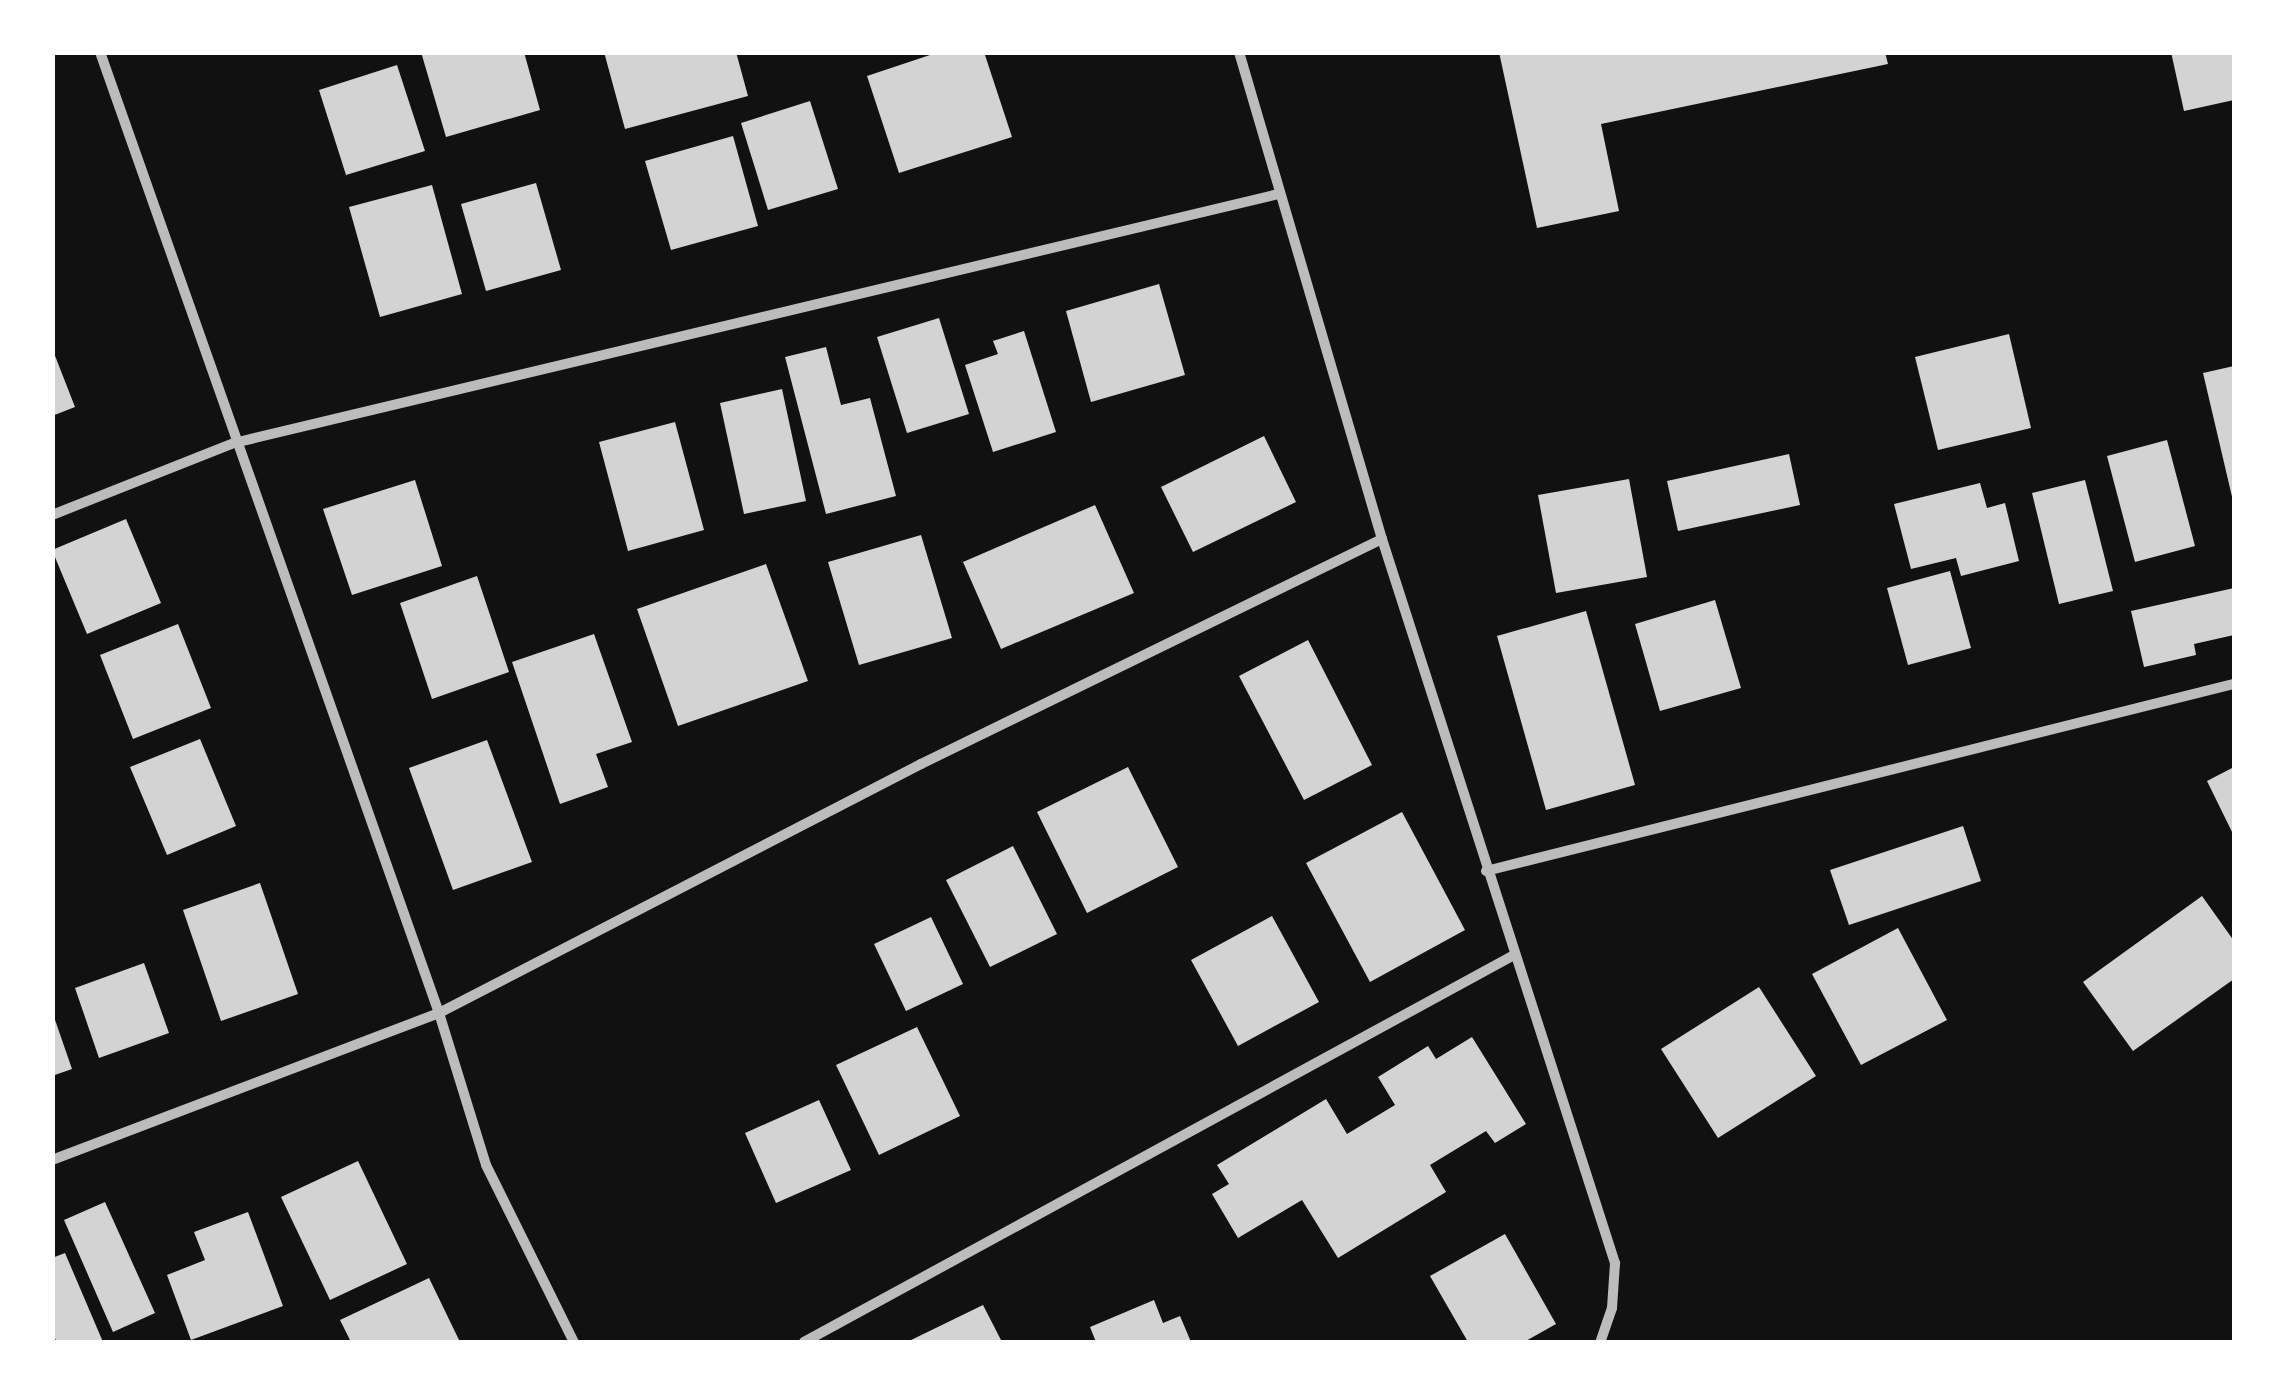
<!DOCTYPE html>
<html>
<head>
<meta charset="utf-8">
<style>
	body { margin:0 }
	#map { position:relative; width:2287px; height:1395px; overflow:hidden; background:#111; font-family:Inter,sans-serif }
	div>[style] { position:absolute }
	.building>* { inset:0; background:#d3d3d3 }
	.minor>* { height:10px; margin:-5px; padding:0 5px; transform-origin:5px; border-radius:5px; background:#bcbcbc }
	span { translate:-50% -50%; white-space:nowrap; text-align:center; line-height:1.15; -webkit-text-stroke:9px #fff; paint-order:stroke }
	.frame { position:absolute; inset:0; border:55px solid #fff; pointer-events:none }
</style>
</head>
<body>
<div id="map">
	<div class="building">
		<div style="clip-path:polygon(421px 52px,524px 52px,540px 110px,446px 137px)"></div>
		<div style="clip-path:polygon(604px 52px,736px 52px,748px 96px,625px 129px)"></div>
		<div style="clip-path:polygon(939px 52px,984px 52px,1012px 137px,899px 173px,867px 76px)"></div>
		<div style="clip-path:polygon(1499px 52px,1885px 52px,1888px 64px,1601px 124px,1619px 211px,1537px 228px)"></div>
		<div style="clip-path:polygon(2171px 52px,2234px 52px,2234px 100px,2184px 111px)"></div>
		<div style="clip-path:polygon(397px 65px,425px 151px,346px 175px,319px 90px)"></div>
		<div style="clip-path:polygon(810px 101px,838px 189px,768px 210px,741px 123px)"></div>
		<div style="clip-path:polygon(733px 136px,758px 226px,671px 250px,645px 161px)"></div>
		<div style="clip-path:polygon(536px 183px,561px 270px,486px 291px,461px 204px)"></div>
		<div style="clip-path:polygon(432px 185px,462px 294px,380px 317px,349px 207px)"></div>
		<div style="clip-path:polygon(1159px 284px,1185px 375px,1091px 402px,1066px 311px)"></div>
		<div style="clip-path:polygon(939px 318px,969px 414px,907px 433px,877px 337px)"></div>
		<div style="clip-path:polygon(1024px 331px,1056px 432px,993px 452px,965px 365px,998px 354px,993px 341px)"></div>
		<div style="clip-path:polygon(2009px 334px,2031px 428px,1938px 450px,1915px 357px)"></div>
		<div style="clip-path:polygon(826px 347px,841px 405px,870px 398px,896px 496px,826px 514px,785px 357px)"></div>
		<div style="clip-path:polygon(52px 348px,75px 407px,52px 416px)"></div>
		<div style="clip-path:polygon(2234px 366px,2234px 501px,2233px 501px,2203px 373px)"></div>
		<div style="clip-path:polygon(782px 389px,806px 501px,744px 514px,720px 403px)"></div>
		<div style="clip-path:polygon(675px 422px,704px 530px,628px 551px,599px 442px)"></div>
		<div style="clip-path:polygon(1264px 436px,1296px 502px,1193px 552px,1161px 487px)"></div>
		<div style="clip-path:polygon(2167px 440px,2195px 546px,2135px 562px,2107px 456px)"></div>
		<div style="clip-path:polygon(1789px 454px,1800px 505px,1678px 531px,1667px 481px)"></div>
		<div style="clip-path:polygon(1629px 479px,1647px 577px,1556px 593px,1538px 495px)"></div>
		<div style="clip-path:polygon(415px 480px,442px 566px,352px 595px,323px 509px)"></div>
		<div style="clip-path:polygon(2085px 480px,2113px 591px,2059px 604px,2032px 493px)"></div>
		<div style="clip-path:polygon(1980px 483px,1987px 508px,2005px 503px,2019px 561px,1961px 576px,1956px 558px,1911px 569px,1894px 504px)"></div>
		<div style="clip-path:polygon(1095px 505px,1134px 593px,1001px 649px,963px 562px)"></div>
		<div style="clip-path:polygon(126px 519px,161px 603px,87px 634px,52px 550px)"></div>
		<div style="clip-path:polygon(921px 535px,952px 638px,859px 665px,828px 562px)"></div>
		<div style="clip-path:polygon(766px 564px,808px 681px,678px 726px,637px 609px)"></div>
		<div style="clip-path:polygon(1950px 571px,1971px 648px,1908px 665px,1887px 588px)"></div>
		<div style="clip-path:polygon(477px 576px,509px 672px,432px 699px,400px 603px)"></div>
		<div style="clip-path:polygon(2234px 588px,2234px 635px,2194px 644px,2196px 655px,2144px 667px,2131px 611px)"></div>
		<div style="clip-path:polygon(1715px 600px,1741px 688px,1660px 711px,1635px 624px)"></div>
		<div style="clip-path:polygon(1586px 611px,1635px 785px,1546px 810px,1497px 636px)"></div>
		<div style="clip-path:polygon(178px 624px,211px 708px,133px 739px,100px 655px)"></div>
		<div style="clip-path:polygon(594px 634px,632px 742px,596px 754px,608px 787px,560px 804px,512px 662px)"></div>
		<div style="clip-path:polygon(1308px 640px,1372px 765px,1304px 800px,1239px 676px)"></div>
		<div style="clip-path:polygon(200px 739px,236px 826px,167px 855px,130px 767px)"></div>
		<div style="clip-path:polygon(487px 740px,532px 862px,453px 890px,409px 768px)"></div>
		<div style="clip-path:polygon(1128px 767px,1178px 867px,1087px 913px,1037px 812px)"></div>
		<div style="clip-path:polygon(2234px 767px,2234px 836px,2207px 781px)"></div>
		<div style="clip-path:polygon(1402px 812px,1465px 930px,1370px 982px,1306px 863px)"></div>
		<div style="clip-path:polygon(1963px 826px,1981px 881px,1849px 925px,1830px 870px)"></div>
		<div style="clip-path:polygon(1013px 846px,1057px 934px,990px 967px,946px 880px)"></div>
		<div style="clip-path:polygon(260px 883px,298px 994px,221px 1021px,183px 910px)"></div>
		<div style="clip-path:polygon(2202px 896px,2234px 941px,2234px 979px,2133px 1051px,2083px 982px)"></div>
		<div style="clip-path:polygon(1272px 916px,1319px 1002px,1238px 1046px,1191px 960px)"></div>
		<div style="clip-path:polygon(931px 917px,963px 984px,906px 1011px,874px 944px)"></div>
		<div style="clip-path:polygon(1898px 928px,1947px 1020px,1861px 1065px,1812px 974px)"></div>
		<div style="clip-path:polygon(144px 963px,169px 1033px,99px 1058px,75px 988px)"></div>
		<div style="clip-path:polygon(1759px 987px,1816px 1076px,1718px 1138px,1661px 1049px)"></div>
		<div style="clip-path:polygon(53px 1014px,72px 1069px,52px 1076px,52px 1015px)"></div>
		<div style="clip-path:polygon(917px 1027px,960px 1116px,879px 1155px,836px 1065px)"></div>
		<div style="clip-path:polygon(1472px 1037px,1526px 1124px,1495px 1143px,1486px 1131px,1430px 1165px,1446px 1192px,1338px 1258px,1302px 1200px,1238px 1238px,1212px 1194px,1229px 1184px,1217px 1165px,1326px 1099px,1347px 1134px,1395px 1105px,1378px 1077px,1428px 1046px,1436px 1059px)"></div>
		<div style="clip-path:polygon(819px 1100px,851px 1170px,776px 1203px,745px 1133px)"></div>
		<div style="clip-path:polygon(358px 1161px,407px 1264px,330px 1300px,281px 1197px)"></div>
		<div style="clip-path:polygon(105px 1202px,155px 1313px,113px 1332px,64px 1220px)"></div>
		<div style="clip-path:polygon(248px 1212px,283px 1306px,191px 1340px,167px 1275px,205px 1260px,194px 1232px)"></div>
		<div style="clip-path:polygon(1505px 1234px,1556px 1324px,1524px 1342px,1468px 1342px,1430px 1276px)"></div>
		<div style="clip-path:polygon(65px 1253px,103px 1342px,57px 1342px,52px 1333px,52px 1258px)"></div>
		<div style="clip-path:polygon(429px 1278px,460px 1342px,351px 1342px,340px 1320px)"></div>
		<div style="clip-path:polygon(1154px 1300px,1163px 1323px,1180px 1316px,1191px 1342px,1096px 1342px,1090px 1327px)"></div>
		<div style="clip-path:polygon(983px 1305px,1002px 1342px,907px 1342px)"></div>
	</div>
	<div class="minor">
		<div style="left:100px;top:52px;width:1019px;rotate:70.57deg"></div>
		<div style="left:439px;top:1013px;width:159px;rotate:72.8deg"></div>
		<div style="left:486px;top:1165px;width:198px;rotate:63.6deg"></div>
		<div style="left:1239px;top:52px;width:508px;rotate:73.64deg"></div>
		<div style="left:1382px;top:539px;width:761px;rotate:72.16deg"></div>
		<div style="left:1615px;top:1263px;width:45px;rotate:93.8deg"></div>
		<div style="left:1612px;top:1308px;width:36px;rotate:109deg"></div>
		<div style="left:52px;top:515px;width:196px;rotate:-21.6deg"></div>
		<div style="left:234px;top:443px;width:1073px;rotate:-13.41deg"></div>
		<div style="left:1486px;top:871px;width:771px;rotate:-14.04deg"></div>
		<div style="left:52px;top:1160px;width:414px;rotate:-20.8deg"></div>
		<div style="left:439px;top:1013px;width:543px;rotate:-27.32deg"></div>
		<div style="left:921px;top:764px;width:513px;rotate:-26.02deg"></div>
		<div style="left:804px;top:1342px;width:809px;rotate:-28.59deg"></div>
	</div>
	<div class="frame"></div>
</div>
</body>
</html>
